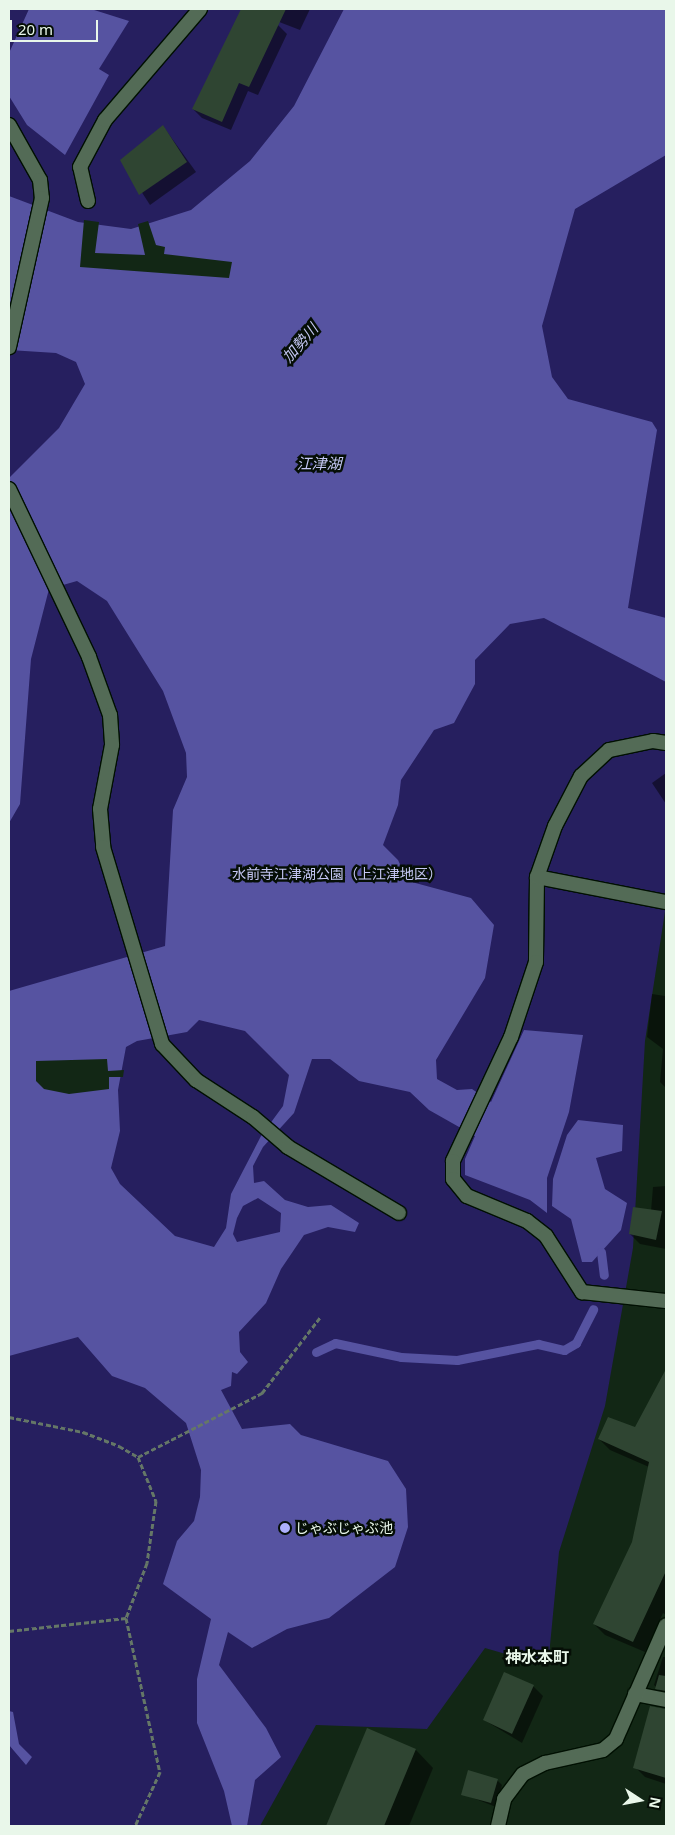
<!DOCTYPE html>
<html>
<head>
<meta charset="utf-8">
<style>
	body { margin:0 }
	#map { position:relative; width:675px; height:1835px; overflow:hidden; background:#122715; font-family:"Noto Sans","Noto Sans JP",sans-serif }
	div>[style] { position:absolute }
	.green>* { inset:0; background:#261f5f }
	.water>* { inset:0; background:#5653a1 }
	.pier>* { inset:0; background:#122715 }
	.shadow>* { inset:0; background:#0007 }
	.stream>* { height:9px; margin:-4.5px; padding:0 4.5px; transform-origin:4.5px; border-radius:4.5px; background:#5653a1 }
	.building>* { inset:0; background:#2f4532 }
	.path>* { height:3px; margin-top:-1.5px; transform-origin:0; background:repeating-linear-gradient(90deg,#657767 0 5px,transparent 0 7.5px) }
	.roads { filter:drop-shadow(1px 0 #001002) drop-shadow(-1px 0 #001002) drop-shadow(0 1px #001002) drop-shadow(0 -1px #001002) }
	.service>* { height:14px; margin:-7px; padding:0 7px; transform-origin:7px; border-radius:7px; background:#536b56 }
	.pedestrian>* { height:14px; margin:-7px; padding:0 7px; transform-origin:7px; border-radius:7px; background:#536b56 }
	.minor>* { height:14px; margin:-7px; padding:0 7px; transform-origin:7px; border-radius:7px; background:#536b56 }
	.dots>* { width:14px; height:14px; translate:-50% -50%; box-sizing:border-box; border:2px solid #050e06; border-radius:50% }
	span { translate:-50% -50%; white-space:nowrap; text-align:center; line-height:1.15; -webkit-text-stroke:5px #050e06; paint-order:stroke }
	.park-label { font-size:14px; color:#c5c7f3 }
	.poi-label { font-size:14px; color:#e9f7ea }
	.left { translate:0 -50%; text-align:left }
	.water-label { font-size:15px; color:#c4c7f3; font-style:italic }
	.quarter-label { font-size:16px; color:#e9f7ea; font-weight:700 }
	.frame { position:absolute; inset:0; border:10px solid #e9f7ea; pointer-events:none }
	.north { position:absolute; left:615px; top:1775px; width:50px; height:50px; -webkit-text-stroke:4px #050e06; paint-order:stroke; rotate:101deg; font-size:14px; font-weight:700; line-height:20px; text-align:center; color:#e9f7ea }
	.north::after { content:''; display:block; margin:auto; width:18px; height:22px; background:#e9f7ea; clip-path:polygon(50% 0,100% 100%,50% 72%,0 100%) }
	.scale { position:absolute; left:10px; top:20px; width:88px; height:22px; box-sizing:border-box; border:2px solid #e9f7ea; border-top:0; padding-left:6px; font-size:15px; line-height:18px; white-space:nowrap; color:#e9f7ea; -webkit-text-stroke:4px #050e06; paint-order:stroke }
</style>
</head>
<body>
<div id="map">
	<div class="green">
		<div style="clip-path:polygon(9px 9px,666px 9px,666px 905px,645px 1041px,633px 1248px,605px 1406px,559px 1552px,548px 1666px,485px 1648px,427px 1729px,316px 1725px,260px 1826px,9px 1826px)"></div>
	</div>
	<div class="water">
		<div style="clip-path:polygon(29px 9px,91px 9px,129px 21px,99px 69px,109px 75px,65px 155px,27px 125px,9px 96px,9px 53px)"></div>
		<div style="clip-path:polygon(evenodd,344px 9px,666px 9px,666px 155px,575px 209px,542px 326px,552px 377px,568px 399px,652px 422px,657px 430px,628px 608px,666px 618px,666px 682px,544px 618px,510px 624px,475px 660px,475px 684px,454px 723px,434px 730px,401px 780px,398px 805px,383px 845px,398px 860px,408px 881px,471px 898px,494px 925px,485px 978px,436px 1060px,437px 1079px,457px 1090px,472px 1089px,491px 1102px,524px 1030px,583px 1035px,569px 1112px,547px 1178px,547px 1213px,530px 1200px,465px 1175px,465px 1159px,475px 1136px,429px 1110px,410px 1092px,359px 1081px,330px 1059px,312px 1059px,294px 1113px,263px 1147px,253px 1166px,254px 1183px,264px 1181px,285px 1200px,308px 1207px,331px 1205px,359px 1223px,355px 1232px,328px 1227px,304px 1235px,281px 1269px,266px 1303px,239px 1332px,240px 1352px,248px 1362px,237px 1374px,232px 1372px,231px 1386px,221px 1390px,242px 1429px,290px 1424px,301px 1435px,388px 1461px,406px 1489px,408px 1527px,395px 1567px,329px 1618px,287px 1629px,252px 1648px,228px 1632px,219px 1665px,266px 1728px,281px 1757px,255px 1780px,247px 1826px,232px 1826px,224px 1791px,197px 1723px,197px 1679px,211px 1619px,163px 1584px,177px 1541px,194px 1521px,200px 1497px,201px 1470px,186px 1423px,145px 1388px,112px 1376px,78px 1337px,9px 1356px,9px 991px,165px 946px,173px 810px,187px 777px,186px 753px,163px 691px,107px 601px,77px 581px,49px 589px,31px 659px,20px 804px,9px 823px,9px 478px,59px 428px,85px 384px,76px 362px,56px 353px,9px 350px,9px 196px,78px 222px,131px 229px,191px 210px,250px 161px,294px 106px,344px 9px,199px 1020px,245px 1031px,289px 1075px,283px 1106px,261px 1136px,231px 1194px,226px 1228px,214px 1247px,175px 1236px,120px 1184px,111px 1168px,120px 1131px,118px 1090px,126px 1047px,137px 1041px,187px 1032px,199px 1020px,344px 9px,258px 1198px,281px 1213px,280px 1232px,237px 1242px,233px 1234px,237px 1218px,243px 1206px,258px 1198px)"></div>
		<div style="clip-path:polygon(578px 1120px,623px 1125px,622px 1151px,596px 1158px,605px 1189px,627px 1203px,621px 1230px,592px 1262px,582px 1262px,571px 1219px,552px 1206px,553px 1179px,567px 1135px)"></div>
		<div style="clip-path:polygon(9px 1711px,13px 1712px,19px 1744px,32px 1757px,26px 1765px,9px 1745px)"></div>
	</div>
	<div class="pier">
		<div style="clip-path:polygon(84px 220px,99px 222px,95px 253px,145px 255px,138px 224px,148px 221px,156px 245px,165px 247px,164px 254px,232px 262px,229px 278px,80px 267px)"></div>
		<div style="clip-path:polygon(107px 1059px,108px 1071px,124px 1070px,123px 1077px,109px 1077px,109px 1089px,69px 1094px,44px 1089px,36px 1081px,36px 1061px)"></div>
	</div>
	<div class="shadow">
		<div style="clip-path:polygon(264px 9px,310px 9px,300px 30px,274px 20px)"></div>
		<div style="clip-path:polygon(278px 25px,287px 34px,258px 95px,248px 91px,231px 130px,202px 118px,193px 109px)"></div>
		<div style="clip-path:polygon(163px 126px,196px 172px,150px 205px,121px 160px)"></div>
		<div style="clip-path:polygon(666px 773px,666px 804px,652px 783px)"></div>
		<div style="clip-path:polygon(666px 988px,666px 1088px,660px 1082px,663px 1049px,647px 1037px,652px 994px,665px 996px)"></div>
		<div style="clip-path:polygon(666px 1186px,666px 1249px,640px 1244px,630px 1234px,651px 1211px,653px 1187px)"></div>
		<div style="clip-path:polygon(666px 1372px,666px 1615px,663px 1613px,645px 1652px,605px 1635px,594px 1624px,633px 1542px,649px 1467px,610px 1450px,599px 1439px,635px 1429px)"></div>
		<div style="clip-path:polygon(663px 1657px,666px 1657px,666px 1696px,654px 1685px)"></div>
		<div style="clip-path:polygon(533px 1686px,543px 1696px,522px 1743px,484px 1720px)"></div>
		<div style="clip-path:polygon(651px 1707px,666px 1709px,666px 1784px,645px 1777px,635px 1767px)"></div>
		<div style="clip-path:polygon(367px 1729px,416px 1750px,433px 1768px,409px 1826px,327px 1826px)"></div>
		<div style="clip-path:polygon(497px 1780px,502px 1785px,496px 1807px,463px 1794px)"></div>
	</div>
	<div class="stream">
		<div style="left:601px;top:1252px;width:23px;rotate:83deg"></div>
		<div style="left:316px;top:1352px;width:21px;rotate:-25deg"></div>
		<div style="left:335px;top:1343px;width:67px;rotate:12deg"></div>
		<div style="left:401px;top:1357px;width:56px;rotate:3.1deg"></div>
		<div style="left:457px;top:1360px;width:83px;rotate:-11.2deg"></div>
		<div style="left:538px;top:1344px;width:27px;rotate:13deg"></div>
		<div style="left:564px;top:1350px;width:14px;rotate:-30deg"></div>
		<div style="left:576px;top:1343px;width:38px;rotate:-63deg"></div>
	</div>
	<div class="building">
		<div style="clip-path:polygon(241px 9px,286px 9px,249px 87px,239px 83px,222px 122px,192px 109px)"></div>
		<div style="clip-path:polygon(163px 125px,187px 162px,139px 195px,120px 160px)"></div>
		<div style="clip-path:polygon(633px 1207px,662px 1211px,656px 1240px,629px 1234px)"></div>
		<div style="clip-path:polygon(666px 1369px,666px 1571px,633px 1642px,593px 1624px,632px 1542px,649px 1462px,598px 1439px,608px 1417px,635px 1427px)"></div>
		<div style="clip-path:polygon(504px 1672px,534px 1685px,512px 1734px,483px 1720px)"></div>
		<div style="clip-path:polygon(659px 1675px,666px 1676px,666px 1691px,655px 1689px)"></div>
		<div style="clip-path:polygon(650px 1706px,666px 1709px,666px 1778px,633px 1768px)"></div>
		<div style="clip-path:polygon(367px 1728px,416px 1749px,384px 1826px,326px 1826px)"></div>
		<div style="clip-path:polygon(468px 1770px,498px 1779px,491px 1803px,461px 1795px)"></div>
	</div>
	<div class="path">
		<div style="left:9px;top:1417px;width:76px;rotate:11.5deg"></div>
		<div style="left:83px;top:1432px;width:39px;rotate:21deg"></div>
		<div style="left:119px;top:1446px;width:22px;rotate:30deg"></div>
		<div style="left:138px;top:1457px;width:48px;rotate:67.8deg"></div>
		<div style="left:156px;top:1501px;width:63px;rotate:98.3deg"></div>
		<div style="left:147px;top:1563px;width:59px;rotate:110.9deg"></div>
		<div style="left:126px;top:1618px;width:118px;rotate:173.7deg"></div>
		<div style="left:138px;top:1457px;width:140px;rotate:-27.3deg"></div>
		<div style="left:262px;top:1393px;width:97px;rotate:-52.5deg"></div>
		<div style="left:126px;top:1618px;width:158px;rotate:77.6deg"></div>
		<div style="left:160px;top:1772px;width:60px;rotate:114.8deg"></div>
	</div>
	<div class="roads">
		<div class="service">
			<div style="left:88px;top:201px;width:35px;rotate:-103deg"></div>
			<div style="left:80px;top:167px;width:53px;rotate:-62deg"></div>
			<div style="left:105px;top:120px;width:146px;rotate:-49.4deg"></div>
		</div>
		<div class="pedestrian">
			<div style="left:9px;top:125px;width:63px;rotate:60.6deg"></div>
			<div style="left:40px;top:180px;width:18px;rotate:84deg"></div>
			<div style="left:42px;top:198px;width:153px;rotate:102.5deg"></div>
			<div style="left:9px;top:489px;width:186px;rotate:64.5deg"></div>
			<div style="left:89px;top:657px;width:62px;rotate:70.1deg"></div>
			<div style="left:110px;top:715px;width:30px;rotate:86deg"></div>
			<div style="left:112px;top:745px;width:65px;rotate:100.6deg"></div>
			<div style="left:100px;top:809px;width:38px;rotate:85deg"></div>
			<div style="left:103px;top:847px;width:206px;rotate:73.3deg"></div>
			<div style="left:162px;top:1044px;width:50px;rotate:46.6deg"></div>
			<div style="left:196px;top:1080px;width:68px;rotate:33deg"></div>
			<div style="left:253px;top:1117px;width:46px;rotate:40.6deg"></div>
			<div style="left:288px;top:1147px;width:129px;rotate:30.7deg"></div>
		</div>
		<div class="minor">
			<div style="left:666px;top:743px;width:13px;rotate:-171deg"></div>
			<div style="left:653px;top:741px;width:45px;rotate:168.4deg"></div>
			<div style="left:609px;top:750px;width:38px;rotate:137deg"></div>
			<div style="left:581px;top:776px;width:56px;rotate:117.5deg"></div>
			<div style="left:555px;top:826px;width:54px;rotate:109.4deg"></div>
			<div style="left:537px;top:877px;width:85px;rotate:90.7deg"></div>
			<div style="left:536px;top:962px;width:79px;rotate:108.4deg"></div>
			<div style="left:511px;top:1037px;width:137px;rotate:115.1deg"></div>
			<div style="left:453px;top:1161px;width:18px;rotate:90deg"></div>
			<div style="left:453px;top:1179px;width:22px;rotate:51deg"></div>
			<div style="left:467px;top:1196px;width:65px;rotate:22.6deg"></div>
			<div style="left:527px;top:1221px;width:24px;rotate:38deg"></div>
			<div style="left:546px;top:1236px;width:67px;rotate:57.3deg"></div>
			<div style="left:582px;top:1292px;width:84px;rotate:6.1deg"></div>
			<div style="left:537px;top:877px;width:131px;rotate:11deg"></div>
			<div style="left:635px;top:1694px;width:32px;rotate:11deg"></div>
			<div style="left:498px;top:1826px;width:28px;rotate:-77deg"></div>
			<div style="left:504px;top:1799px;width:31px;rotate:-53deg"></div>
			<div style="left:523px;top:1774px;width:25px;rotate:-27deg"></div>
			<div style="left:545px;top:1763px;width:59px;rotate:-12.6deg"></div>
			<div style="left:603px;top:1750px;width:17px;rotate:-40deg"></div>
			<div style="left:616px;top:1739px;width:124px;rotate:-66.3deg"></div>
		</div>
	</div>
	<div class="dots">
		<div style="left:285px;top:1528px;background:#adaffb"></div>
	</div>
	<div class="park-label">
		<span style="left:337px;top:874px">水前寺江津湖公園（上江津地区）</span>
	</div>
	<div class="poi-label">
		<span class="left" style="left:295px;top:1528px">じゃぶじゃぶ池</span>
	</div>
	<div class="water-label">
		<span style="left:300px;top:343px;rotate:-49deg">加勢川</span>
		<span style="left:319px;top:464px">江津湖</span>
	</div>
	<div class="quarter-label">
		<span style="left:537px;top:1657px">神水本町</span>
	</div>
	<div class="frame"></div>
	<div class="north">N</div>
	<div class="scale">20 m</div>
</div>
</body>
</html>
